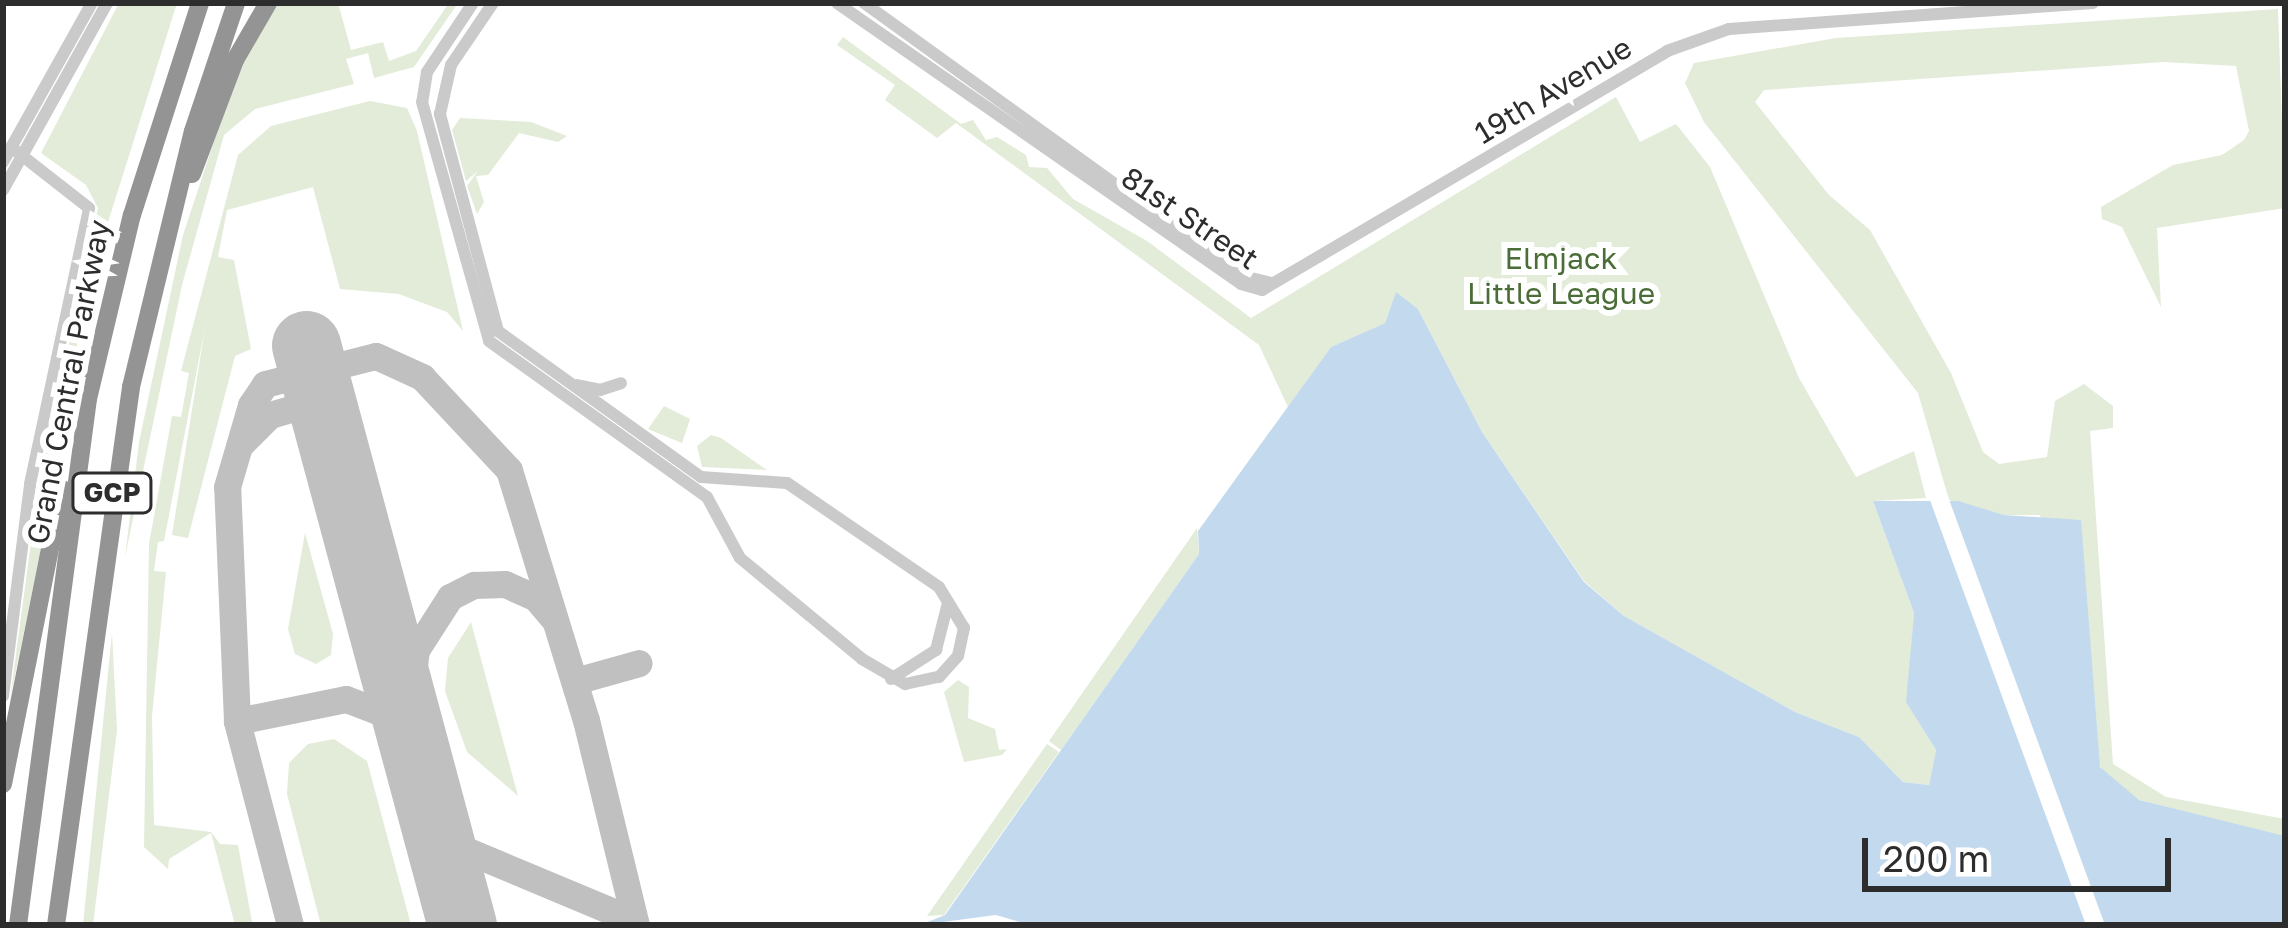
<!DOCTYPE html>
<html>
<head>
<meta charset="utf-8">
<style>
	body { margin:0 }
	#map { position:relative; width:2288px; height:928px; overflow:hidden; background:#fff; font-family:"Golos Text",sans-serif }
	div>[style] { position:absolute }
	.green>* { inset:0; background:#e2ecd9 }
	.water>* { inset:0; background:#c3daee }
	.pier>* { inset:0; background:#fff }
	.taxiway>* { height:27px; margin:-13.5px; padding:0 13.5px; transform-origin:13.5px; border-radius:13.5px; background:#c0c0c0 }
	.runway>* { height:69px; margin:-34.5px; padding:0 34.5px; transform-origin:34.5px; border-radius:34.5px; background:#c0c0c0 }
	.minor>* { height:12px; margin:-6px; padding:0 6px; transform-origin:6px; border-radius:6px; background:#cacaca }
	.highway>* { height:18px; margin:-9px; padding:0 9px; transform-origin:9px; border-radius:9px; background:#949494 }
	span { translate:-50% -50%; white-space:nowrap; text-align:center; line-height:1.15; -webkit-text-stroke:12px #fff; paint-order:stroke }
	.shield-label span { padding:3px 9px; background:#fff; border:3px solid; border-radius:9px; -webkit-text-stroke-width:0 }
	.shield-label { font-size:27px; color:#2d2d2d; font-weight:700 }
	.street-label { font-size:30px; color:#2d2d2d }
	.park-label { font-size:30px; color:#4b6d37 }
	.frame { position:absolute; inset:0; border:6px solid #2d2d2d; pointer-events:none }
	.scale { position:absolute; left:1862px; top:838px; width:309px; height:54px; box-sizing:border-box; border:6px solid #2d2d2d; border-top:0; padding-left:15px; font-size:36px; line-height:42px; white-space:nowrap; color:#2d2d2d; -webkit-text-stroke:9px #fff; paint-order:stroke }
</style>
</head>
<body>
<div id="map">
	<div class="green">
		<div style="clip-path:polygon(119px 3px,177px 3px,109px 219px,10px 699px,38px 490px,98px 208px,86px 185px,41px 153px)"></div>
		<div style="clip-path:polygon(277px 3px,338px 3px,351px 50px,383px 42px,389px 61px,416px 51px,449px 3px,458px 3px,414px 67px,374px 78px,368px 53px,346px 59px,354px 84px,255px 109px,224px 135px,182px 285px,125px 557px,139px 442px,183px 235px,237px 72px)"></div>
		<div style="clip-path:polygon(2278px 9px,2285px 208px,2157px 228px,2161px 307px,2122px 227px,2102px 219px,2101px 207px,2173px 165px,2222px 155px,2244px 140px,2249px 131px,2236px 66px,2163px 62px,1764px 90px,1755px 102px,1829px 195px,1870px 230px,1951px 373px,1983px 452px,1999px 464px,2047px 457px,2055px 401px,2084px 384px,2113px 406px,2113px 428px,2090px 431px,2113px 764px,2166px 797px,2285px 819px,2282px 837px,2139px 800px,2110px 781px,2100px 766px,2040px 515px,2004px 515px,1949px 500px,1918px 393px,1704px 122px,1685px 83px,1694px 63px,1836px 38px)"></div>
		<div style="clip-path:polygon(843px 37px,961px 124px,973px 120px,986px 140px,997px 137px,1026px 155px,1029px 167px,1047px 168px,1073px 199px,1147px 241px,1251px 318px,1616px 97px,1640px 142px,1676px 124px,1710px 167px,1799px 378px,1856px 477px,1914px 451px,1926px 498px,1873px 501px,1914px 613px,1907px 702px,1936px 750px,1929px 785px,1903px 782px,1859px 737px,1795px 712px,1624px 616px,1584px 581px,1482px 432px,1418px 309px,1396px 293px,1385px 323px,1331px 347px,1288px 407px,1259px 345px,956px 123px,937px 138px,885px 100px,895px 85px,837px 45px)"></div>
		<div style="clip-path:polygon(370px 101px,407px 108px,417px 131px,463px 331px,447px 312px,399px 294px,340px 289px,313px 187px,227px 210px,218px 257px,234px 260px,251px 349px,235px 356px,188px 538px,172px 535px,205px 328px,164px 541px,158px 542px,154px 571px,166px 572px,152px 716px,154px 825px,211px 832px,220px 844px,238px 845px,252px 922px,235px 925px,211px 833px,169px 859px,168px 869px,144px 847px,149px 544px,172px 416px,181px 417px,189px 373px,181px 371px,238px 155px,271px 126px)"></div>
		<div style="clip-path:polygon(460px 118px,531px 122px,567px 136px,558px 142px,519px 133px,488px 175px,476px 176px,484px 202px,477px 214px,467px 186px,478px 171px,466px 181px,452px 130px)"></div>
		<div style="clip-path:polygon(664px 406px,690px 419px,682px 443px,648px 429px)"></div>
		<div style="clip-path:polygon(711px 435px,721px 438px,767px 470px,702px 467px,697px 446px)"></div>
		<div style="clip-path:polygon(1197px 528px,1199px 554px,1061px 750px,1049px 741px)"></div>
		<div style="clip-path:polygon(305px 533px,333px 634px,331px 655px,316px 664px,295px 654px,288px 629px)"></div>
		<div style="clip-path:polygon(471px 622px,518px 796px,467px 752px,445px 691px,448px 658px)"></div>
		<div style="clip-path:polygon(112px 633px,117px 730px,93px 925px,83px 925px)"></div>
		<div style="clip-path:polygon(958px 680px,969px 687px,968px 718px,995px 729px,999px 750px,1007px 749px,1002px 755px,964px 762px,944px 692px)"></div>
		<div style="clip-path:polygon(334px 739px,367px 761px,411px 925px,321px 925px,287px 794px,289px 763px,308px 744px)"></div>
		<div style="clip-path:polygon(1047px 744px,1059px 752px,944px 915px,927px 916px)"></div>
	</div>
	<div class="water">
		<div style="clip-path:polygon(1396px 292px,1418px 309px,1482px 432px,1584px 582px,1624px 616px,1795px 712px,1859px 737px,1903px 782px,1929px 785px,1936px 750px,1906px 702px,1914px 613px,1873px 501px,1958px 501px,2004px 515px,2081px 520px,2100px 767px,2139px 800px,2285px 836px,2285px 925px,1030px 925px,996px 915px,920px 925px,945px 915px,1199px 554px,1198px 531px,1331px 347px,1385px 323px)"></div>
	</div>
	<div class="pier">
		<div style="clip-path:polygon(1927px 492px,1947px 494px,2105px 925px,2086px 925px)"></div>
	</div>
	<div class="taxiway">
		<div style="left:241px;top:444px;width:41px;rotate:-45deg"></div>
		<div style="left:270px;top:415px;width:53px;rotate:-16.4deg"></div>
		<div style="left:575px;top:681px;width:66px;rotate:-15.7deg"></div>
		<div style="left:407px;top:720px;width:71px;rotate:-82.7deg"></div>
		<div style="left:416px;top:650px;width:63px;rotate:-57.3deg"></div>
		<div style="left:450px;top:597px;width:27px;rotate:-27deg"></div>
		<div style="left:474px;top:585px;width:31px;rotate:-2deg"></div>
		<div style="left:505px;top:584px;width:34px;rotate:24deg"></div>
		<div style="left:536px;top:598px;width:26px;rotate:50deg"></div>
		<div style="left:237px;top:721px;width:111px;rotate:-11.4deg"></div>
		<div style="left:346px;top:699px;width:39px;rotate:21deg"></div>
		<div style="left:382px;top:713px;width:53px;rotate:50.3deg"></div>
		<div style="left:439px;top:839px;width:212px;rotate:22.7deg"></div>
		<div style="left:290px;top:925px;width:211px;rotate:-104.6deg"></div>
		<div style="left:237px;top:721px;width:234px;rotate:-92.4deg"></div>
		<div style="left:227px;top:487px;width:85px;rotate:-73.7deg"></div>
		<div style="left:251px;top:405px;width:25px;rotate:-56deg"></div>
		<div style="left:265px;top:384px;width:114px;rotate:-14.2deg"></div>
		<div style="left:376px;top:356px;width:51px;rotate:24.5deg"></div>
		<div style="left:422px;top:377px;width:127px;rotate:46.9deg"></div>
		<div style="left:509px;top:470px;width:262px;rotate:72.9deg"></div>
		<div style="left:586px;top:720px;width:211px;rotate:76.3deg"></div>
	</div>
	<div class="runway">
		<div style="left:306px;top:345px;width:601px;rotate:74.95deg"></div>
	</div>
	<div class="minor">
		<div style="left:473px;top:3px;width:83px;rotate:123.7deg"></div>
		<div style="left:427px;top:72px;width:30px;rotate:99deg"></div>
		<div style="left:422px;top:102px;width:248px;rotate:74.3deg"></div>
		<div style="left:489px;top:341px;width:268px;rotate:35.6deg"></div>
		<div style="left:707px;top:497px;width:69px;rotate:61.6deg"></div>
		<div style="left:740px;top:558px;width:158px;rotate:39.6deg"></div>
		<div style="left:862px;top:659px;width:50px;rotate:30.2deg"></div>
		<div style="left:905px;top:684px;width:35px;rotate:-12deg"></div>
		<div style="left:939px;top:677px;width:28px;rotate:-48deg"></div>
		<div style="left:958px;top:656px;width:29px;rotate:-78deg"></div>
		<div style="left:964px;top:628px;width:48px;rotate:-121.4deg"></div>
		<div style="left:939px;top:587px;width:184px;rotate:-145.6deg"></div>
		<div style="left:787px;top:483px;width:86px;rotate:-176deg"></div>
		<div style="left:701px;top:477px;width:250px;rotate:-144.3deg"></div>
		<div style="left:498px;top:331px;width:225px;rotate:-105deg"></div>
		<div style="left:440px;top:114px;width:50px;rotate:-77.3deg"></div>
		<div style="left:451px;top:65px;width:75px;rotate:-55.9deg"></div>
		<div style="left:837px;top:3px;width:492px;rotate:34.8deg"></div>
		<div style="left:1241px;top:284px;width:22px;rotate:16deg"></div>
		<div style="left:1262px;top:290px;width:470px;rotate:-30.5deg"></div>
		<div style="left:1667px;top:51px;width:66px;rotate:-19.5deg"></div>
		<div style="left:1729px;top:29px;width:365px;rotate:-4.1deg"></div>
		<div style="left:864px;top:3px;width:467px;rotate:35.8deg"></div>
		<div style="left:1243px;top:276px;width:29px;rotate:14deg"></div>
		<div style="left:3px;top:162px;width:182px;rotate:-60.8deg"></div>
		<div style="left:3px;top:190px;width:214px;rotate:-60.9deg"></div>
		<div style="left:577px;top:385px;width:24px;rotate:12deg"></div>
		<div style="left:600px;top:390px;width:22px;rotate:-18deg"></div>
		<div style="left:891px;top:679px;width:54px;rotate:-32.8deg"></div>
		<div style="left:936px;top:650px;width:49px;rotate:-75.7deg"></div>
		<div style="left:3px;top:696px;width:214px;rotate:-82.7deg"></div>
		<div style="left:30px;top:484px;width:282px;rotate:-77.9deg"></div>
		<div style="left:89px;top:208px;width:99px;rotate:-142deg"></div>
	</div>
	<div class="highway">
		<div style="left:192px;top:174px;width:122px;rotate:-69.3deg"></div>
		<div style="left:235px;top:60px;width:66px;rotate:-59.9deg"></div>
		<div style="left:3px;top:784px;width:301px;rotate:-78.7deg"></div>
		<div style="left:18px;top:925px;width:531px;rotate:-82.42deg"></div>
		<div style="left:88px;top:399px;width:189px;rotate:-76.6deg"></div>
		<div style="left:132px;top:215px;width:223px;rotate:-72.2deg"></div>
		<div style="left:56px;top:925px;width:543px;rotate:-82.06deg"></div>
		<div style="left:131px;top:387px;width:263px;rotate:-76.4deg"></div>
		<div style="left:193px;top:131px;width:135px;rotate:-71.4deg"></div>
	</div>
	<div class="shield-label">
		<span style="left:112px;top:493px">GCP</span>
	</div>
	<div class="street-label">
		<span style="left:1553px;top:90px;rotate:-31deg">19th Avenue</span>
		<span style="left:1190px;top:218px;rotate:34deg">81st Street</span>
		<span style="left:68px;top:382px;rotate:-79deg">Grand Central Parkway</span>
	</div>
	<div class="park-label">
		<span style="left:1561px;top:275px">Elmjack<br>Little League</span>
	</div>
	<div class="frame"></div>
	<div class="scale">200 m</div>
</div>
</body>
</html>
